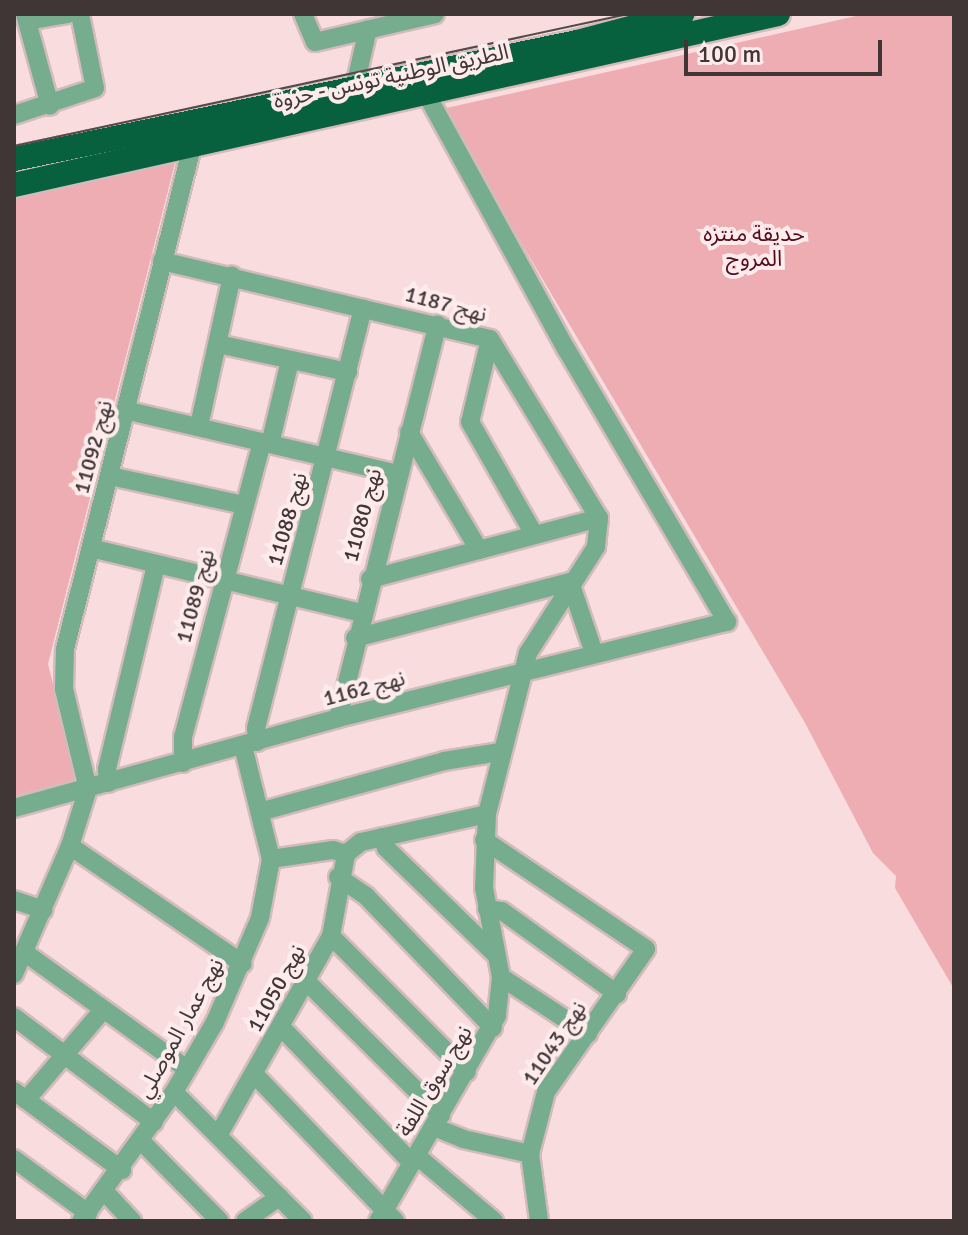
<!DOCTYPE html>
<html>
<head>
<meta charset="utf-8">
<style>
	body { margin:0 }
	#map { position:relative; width:968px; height:1235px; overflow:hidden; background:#f8dcde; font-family:Signika,"Noto Sans Arabic",sans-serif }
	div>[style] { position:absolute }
	.green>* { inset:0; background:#edadb3 }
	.roads { filter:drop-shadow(2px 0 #d3bbbc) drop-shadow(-2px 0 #d3bbbc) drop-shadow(0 2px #d3bbbc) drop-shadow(0 -2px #d3bbbc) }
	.minor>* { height:18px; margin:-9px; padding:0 9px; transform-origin:9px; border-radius:9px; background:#77ad8f }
	.highway>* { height:24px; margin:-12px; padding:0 12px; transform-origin:12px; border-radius:12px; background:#08613e }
	.tram>* { height:2px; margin:-1px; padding:0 1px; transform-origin:1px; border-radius:1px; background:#564949 }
	span { translate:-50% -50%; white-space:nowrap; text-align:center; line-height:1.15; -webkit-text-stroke:8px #feeced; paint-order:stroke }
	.street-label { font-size:22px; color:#413636 }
	.park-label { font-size:22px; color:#540b1d }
	.frame { position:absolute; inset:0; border:16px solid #413636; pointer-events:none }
	.scale { position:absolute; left:684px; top:40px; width:198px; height:36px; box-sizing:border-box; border:4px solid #413636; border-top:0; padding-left:10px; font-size:24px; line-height:28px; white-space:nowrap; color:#413636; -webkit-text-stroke:6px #feeced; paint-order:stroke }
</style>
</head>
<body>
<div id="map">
	<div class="green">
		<div style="clip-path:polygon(865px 14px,954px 14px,954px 989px,895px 888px,896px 876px,873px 853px,804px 721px,442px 109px)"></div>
		<div style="clip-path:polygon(177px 155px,48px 664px,77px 779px,14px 796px,14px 195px)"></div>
	</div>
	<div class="roads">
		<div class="minor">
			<div style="left:25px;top:14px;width:95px;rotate:74.8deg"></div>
			<div style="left:303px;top:14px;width:30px;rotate:67deg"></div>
			<div style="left:315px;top:42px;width:123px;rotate:-13.1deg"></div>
			<div style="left:27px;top:21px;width:42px;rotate:-9.7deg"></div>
			<div style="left:355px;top:86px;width:58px;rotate:-77.2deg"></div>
			<div style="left:14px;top:115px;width:85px;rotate:-18.4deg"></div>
			<div style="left:95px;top:88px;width:76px;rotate:-101.5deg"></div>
			<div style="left:162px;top:261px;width:337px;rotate:13.4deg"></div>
			<div style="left:490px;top:339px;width:210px;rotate:58.7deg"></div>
			<div style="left:599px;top:518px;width:29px;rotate:96deg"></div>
			<div style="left:596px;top:547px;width:126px;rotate:122.7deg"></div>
			<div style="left:528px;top:653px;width:166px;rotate:104.3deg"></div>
			<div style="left:487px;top:814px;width:74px;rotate:92.3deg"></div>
			<div style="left:484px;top:888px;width:91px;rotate:79.2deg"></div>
			<div style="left:501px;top:977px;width:39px;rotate:96deg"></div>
			<div style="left:497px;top:1016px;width:237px;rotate:120.1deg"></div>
			<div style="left:490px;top:339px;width:85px;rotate:103.5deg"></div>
			<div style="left:470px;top:422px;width:129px;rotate:60.3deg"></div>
			<div style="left:218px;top:344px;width:133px;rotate:12.2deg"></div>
			<div style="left:129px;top:411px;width:275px;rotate:13.2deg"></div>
			<div style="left:199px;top:426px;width:154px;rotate:-77.6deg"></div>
			<div style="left:409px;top:432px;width:137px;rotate:59.3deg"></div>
			<div style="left:270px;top:444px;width:85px;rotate:-76.5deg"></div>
			<div style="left:110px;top:476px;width:137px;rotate:12.2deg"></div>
			<div style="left:91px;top:548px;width:278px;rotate:13.5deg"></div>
			<div style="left:370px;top:579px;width:237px;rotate:-14.9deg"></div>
			<div style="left:355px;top:638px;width:222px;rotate:-14.6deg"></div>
			<div style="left:570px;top:582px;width:75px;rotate:71.3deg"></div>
			<div style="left:338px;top:718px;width:406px;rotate:-75.8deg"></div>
			<div style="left:257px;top:742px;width:14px;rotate:-94deg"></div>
			<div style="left:256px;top:728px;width:433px;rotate:-75.7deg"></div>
			<div style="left:183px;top:763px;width:26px;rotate:-90deg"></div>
			<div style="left:183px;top:737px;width:305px;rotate:-75deg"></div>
			<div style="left:108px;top:783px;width:14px;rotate:-94deg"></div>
			<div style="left:107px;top:769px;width:210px;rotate:-76.5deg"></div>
			<div style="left:14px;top:808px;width:336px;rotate:-15.5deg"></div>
			<div style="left:338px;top:718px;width:401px;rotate:-13.9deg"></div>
			<div style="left:727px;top:622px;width:317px;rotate:-120.5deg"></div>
			<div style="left:566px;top:349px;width:304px;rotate:-118.7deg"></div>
			<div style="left:263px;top:811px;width:188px;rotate:-15.4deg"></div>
			<div style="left:444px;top:761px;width:57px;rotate:-9.1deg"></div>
			<div style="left:382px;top:837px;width:12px;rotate:70deg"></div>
			<div style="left:386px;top:848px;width:153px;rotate:44.2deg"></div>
			<div style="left:484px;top:840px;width:195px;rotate:33.9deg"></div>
			<div style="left:646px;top:949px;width:174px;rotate:125deg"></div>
			<div style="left:546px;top:1092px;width:64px;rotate:104.5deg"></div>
			<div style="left:530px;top:1154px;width:68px;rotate:82.3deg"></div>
			<div style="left:70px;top:846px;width:209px;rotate:34.3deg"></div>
			<div style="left:271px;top:859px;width:63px;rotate:-8.3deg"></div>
			<div style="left:333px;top:850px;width:14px;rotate:17deg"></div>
			<div style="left:346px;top:854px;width:19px;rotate:-39deg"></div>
			<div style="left:361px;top:842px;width:129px;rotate:-12.5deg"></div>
			<div style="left:338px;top:877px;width:34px;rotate:34deg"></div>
			<div style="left:366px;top:896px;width:183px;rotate:46.1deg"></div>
			<div style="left:14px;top:900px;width:31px;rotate:19deg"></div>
			<div style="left:487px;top:909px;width:15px;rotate:8deg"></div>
			<div style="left:502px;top:911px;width:142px;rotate:35.8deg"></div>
			<div style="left:331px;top:936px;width:192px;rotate:45deg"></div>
			<div style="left:24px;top:952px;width:201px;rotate:35.7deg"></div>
			<div style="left:14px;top:974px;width:140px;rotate:-66.4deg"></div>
			<div style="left:70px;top:846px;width:60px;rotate:-72.5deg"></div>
			<div style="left:88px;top:789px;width:103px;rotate:-103.5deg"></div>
			<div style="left:64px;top:689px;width:40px;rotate:-88.6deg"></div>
			<div style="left:65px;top:649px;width:530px;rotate:-75.81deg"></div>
			<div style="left:501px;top:977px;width:104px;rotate:33.2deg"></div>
			<div style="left:307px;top:982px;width:189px;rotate:44.8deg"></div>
			<div style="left:14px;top:1017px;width:175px;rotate:36.9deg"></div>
			<div style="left:282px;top:1028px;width:187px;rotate:46.1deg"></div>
			<div style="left:256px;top:1076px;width:201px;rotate:46.2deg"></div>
			<div style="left:14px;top:1091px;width:134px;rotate:36.2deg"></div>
			<div style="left:174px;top:1092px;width:182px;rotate:45deg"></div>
			<div style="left:26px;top:1100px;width:117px;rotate:-49.5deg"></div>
			<div style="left:434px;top:1127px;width:31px;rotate:22deg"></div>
			<div style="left:463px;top:1139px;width:69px;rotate:12.6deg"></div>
			<div style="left:219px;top:1134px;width:227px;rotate:-60.5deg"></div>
			<div style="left:331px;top:936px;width:83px;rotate:-79.6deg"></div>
			<div style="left:141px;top:1141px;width:112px;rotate:45.4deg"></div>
			<div style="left:417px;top:1156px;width:101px;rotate:40.2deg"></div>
			<div style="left:14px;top:1159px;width:92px;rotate:36.1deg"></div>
			<div style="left:105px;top:1192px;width:40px;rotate:47deg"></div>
			<div style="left:81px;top:1221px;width:159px;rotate:-54.2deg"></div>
			<div style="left:174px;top:1092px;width:81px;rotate:-59.6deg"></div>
			<div style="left:215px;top:1022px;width:113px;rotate:-66.6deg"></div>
			<div style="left:260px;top:918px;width:60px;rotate:-79.4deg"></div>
			<div style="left:271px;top:859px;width:116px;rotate:-103.9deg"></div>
			<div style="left:245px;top:1221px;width:42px;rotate:-35.2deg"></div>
		</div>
		<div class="highway">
			<div style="left:14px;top:159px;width:575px;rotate:-11.74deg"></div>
			<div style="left:577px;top:42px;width:109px;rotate:-14.9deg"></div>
			<div style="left:14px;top:185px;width:783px;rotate:-12.62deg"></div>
		</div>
	</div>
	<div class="tram">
		<div style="left:14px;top:146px;width:628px;rotate:-12.13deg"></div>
	</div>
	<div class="street-label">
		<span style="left:391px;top:76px;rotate:-12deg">الطريق الوطنية تونس - حزوة</span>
		<span style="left:446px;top:304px;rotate:15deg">نهج 1187</span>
		<span style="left:93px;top:447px;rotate:-75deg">نهج 11092</span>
		<span style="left:362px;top:515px;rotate:-75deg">نهج 11080</span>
		<span style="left:287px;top:519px;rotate:-74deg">نهج 11088</span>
		<span style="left:195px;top:596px;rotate:-75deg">نهج 11089</span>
		<span style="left:364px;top:688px;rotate:-15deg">نهج 1162</span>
		<span style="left:276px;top:988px;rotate:-61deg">نهج 11050</span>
		<span style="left:180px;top:1028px;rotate:-61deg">نهج عمار الموصلي</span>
		<span style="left:554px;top:1043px;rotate:-56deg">نهج 11043</span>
		<span style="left:434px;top:1081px;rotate:-59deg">نهج سوق اللفة</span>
	</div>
	<div class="park-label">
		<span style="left:754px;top:246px">حديقة منتزه<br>المروج</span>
	</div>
	<div class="frame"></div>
	<div class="scale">100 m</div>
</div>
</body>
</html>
